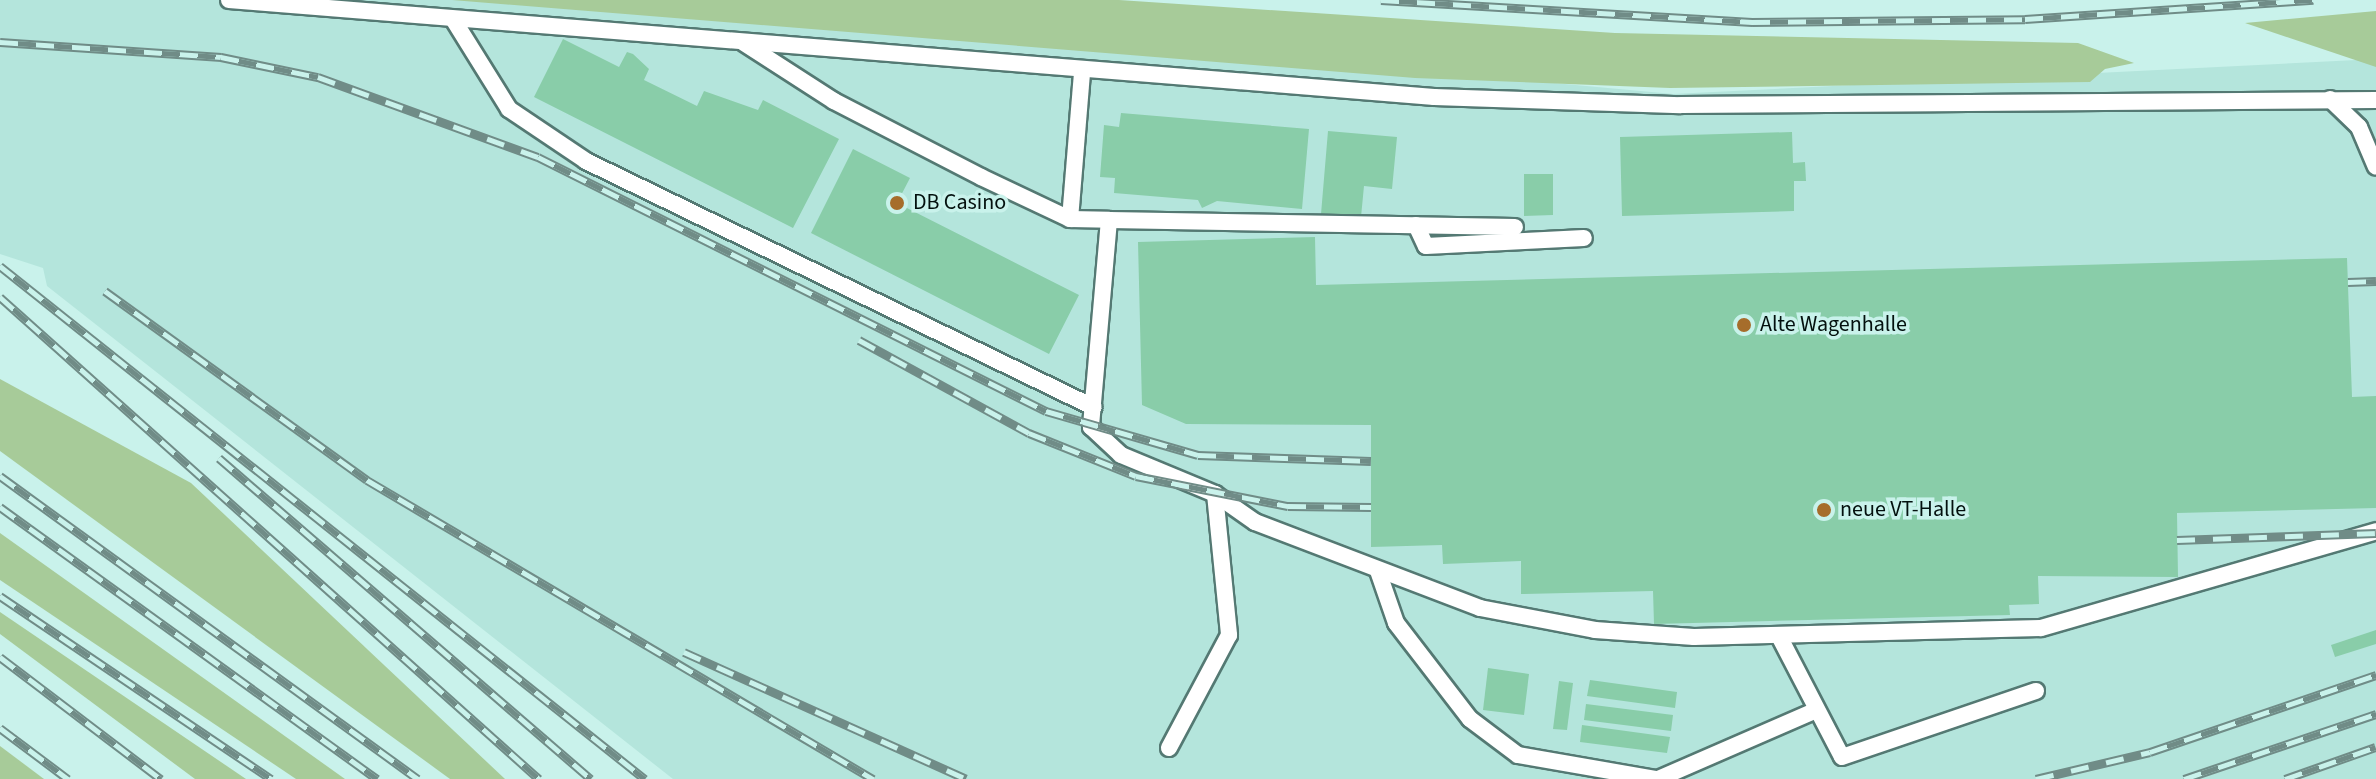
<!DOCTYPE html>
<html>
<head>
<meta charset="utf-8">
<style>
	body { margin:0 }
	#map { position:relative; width:2376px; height:779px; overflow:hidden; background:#c9f2eb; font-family:"Source Sans 3",sans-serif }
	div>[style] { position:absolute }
	.built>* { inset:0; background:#b4e5dc }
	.green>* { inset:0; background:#a7cb99 }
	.building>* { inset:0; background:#89cda9 }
	.roads { filter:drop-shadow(2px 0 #547973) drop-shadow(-2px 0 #547973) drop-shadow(0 2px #547973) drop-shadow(0 -2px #547973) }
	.service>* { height:16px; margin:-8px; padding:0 8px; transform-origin:8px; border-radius:8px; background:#fff }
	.rail>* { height:9px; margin-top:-4.5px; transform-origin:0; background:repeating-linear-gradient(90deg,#c9f2eb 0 18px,#708c87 0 36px); box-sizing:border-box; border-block:2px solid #708c87 }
	.dots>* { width:22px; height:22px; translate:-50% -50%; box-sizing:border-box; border:4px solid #c9f2eb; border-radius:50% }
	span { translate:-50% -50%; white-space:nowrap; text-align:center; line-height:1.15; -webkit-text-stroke:7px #c9f2eb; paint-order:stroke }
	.poi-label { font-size:22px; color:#03100e }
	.left { translate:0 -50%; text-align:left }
</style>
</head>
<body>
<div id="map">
	<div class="built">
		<div style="clip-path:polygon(0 0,656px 0,1673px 94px,2376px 59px,2376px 779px,673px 779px,47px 286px,43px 268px,0 254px)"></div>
	</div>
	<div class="green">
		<div style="clip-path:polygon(452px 0,1119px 0,1615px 33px,2078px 43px,2134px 63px,2105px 69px,2090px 82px,1670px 88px,1415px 78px)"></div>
		<div style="clip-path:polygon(2376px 11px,2376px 67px,2245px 23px)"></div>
		<div style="clip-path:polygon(0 379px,191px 483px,505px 779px,450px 779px,0 451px)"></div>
		<div style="clip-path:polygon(0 533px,345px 779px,296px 779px,0 580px)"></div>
		<div style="clip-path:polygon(0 612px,246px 779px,195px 779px,0 634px)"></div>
		<div style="clip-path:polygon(0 746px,44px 779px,0 779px)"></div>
	</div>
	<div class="building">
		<div style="clip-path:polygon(563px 39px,619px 67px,627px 52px,633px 54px,649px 69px,644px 80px,697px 106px,704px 91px,758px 110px,763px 100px,839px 139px,793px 228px,534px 97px)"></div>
		<div style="clip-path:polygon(1121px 113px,1309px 129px,1302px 209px,1217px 201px,1202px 208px,1198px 200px,1114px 193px,1115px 178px,1100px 177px,1104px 125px,1119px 127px)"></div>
		<div style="clip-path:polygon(1328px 131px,1397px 137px,1392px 189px,1364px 186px,1361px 217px,1321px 214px)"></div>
		<div style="clip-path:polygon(1792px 132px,1793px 163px,1805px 162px,1806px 181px,1794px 181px,1794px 211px,1622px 216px,1620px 137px)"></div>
		<div style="clip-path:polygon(853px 149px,910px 178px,897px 203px,1079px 295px,1049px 354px,811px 233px)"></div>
		<div style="clip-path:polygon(1524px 174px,1553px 174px,1553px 215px,1524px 216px)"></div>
		<div style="clip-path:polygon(1315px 237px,1316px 285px,2347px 258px,2352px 397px,2376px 396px,2376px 508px,2177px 513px,2178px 577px,2038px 576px,2039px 604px,2009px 605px,2010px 615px,1654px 624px,1653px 591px,1521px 594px,1521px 561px,1443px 564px,1442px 545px,1371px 547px,1371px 425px,1186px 424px,1142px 405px,1138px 242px)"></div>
		<div style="clip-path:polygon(2376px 630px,2376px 644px,2335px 657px,2331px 645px)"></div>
		<div style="clip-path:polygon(1488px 668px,1529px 674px,1524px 715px,1483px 710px)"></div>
		<div style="clip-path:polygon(1590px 680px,1677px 692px,1675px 708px,1587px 696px)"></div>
		<div style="clip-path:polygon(1559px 681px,1573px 683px,1567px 730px,1553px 729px)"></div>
		<div style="clip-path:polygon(1586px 704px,1673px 715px,1671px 731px,1584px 720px)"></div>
		<div style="clip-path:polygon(1582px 725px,1670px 737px,1667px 753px,1580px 742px)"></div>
	</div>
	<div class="roads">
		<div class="service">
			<div style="left:229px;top:0;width:1209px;rotate:4.6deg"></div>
			<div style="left:1434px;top:97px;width:247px;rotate:1.9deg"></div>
			<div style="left:1681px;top:105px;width:695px;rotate:-0.41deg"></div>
			<div style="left:453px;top:19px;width:106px;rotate:58.1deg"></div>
			<div style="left:509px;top:109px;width:93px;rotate:34deg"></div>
			<div style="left:586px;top:161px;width:564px;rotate:25.88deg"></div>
			<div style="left:744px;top:43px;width:107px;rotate:32.8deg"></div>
			<div style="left:834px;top:101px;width:165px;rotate:27.3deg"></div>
			<div style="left:981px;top:177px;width:98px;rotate:25.3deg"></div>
			<div style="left:1070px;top:219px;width:39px;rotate:1deg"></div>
			<div style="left:1109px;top:220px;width:208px;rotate:95deg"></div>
			<div style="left:1091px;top:427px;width:41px;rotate:43deg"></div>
			<div style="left:1121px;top:455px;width:102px;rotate:22.5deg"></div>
			<div style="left:1215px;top:494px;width:142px;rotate:84.3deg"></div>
			<div style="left:1229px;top:635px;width:128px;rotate:118deg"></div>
			<div style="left:2330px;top:99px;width:40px;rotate:44deg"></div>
			<div style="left:2359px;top:127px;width:43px;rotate:67deg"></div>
			<div style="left:1070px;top:219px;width:147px;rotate:-85.3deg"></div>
			<div style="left:1109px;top:220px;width:406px;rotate:1deg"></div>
			<div style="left:1416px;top:225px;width:23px;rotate:65deg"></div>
			<div style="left:1426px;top:246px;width:158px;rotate:-2.9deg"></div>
			<div style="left:1215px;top:494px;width:49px;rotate:35deg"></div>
			<div style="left:1255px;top:522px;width:241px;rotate:20.9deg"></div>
			<div style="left:1480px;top:608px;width:117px;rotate:10.8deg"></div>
			<div style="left:1595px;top:630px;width:99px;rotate:4deg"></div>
			<div style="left:1694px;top:637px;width:347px;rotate:-1.5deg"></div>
			<div style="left:2041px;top:628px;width:349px;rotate:-16.1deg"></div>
			<div style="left:1378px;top:571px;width:55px;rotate:70.9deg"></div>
			<div style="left:1396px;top:623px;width:121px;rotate:52.4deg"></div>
			<div style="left:1470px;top:719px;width:60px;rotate:36.9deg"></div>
			<div style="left:1518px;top:755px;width:140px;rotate:9.9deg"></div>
			<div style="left:1779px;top:636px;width:136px;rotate:62.5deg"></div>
			<div style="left:1842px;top:757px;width:205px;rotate:-18.8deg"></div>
			<div style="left:1658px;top:779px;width:173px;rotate:-23.5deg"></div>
		</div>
	</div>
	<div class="rail">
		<div style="left:1381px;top:0;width:372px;rotate:3.4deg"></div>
		<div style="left:1752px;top:22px;width:273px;rotate:-0.6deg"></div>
		<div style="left:2025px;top:19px;width:289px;rotate:-3.8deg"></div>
		<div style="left:0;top:42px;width:222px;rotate:3.9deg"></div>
		<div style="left:221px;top:57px;width:99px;rotate:11.7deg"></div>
		<div style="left:318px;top:77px;width:234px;rotate:20deg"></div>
		<div style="left:538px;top:157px;width:568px;rotate:26.57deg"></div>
		<div style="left:1046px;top:411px;width:158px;rotate:16.1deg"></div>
		<div style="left:1198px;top:455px;width:173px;rotate:2deg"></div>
		<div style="left:0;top:266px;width:824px;rotate:38.5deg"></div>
		<div style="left:2348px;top:282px;width:28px;rotate:-2deg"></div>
		<div style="left:105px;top:291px;width:323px;rotate:35.8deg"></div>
		<div style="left:367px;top:480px;width:588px;rotate:30.58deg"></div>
		<div style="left:0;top:297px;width:723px;rotate:41.8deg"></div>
		<div style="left:859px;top:340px;width:194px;rotate:28.7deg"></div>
		<div style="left:1029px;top:433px;width:115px;rotate:21.9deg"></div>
		<div style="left:1136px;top:476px;width:155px;rotate:11.2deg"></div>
		<div style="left:1288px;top:506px;width:83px;rotate:0.7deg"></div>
		<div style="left:219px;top:458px;width:491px;rotate:40.8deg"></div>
		<div style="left:0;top:476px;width:516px;rotate:35.94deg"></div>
		<div style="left:0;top:507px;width:465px;rotate:35.8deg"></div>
		<div style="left:2177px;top:540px;width:199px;rotate:-2deg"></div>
		<div style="left:0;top:596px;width:327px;rotate:34deg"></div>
		<div style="left:684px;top:652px;width:309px;rotate:24.2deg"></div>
		<div style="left:0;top:657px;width:202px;rotate:37.2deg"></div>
		<div style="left:0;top:728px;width:85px;rotate:36.9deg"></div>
		<div style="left:2036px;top:779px;width:117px;rotate:-13.3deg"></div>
		<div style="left:2150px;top:752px;width:239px;rotate:-18.8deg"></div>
		<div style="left:2184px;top:779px;width:203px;rotate:-18.7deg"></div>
		<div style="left:2285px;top:779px;width:96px;rotate:-19.4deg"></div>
	</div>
	<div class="dots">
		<div style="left:897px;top:203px;background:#a66d2b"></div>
		<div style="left:1744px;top:325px;background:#a66d2b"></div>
		<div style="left:1824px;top:510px;background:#a66d2b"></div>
	</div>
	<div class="poi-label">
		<span class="left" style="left:913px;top:203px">DB Casino</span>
		<span class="left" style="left:1760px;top:325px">Alte Wagenhalle</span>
		<span class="left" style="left:1840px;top:510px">neue VT-Halle</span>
	</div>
</div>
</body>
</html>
